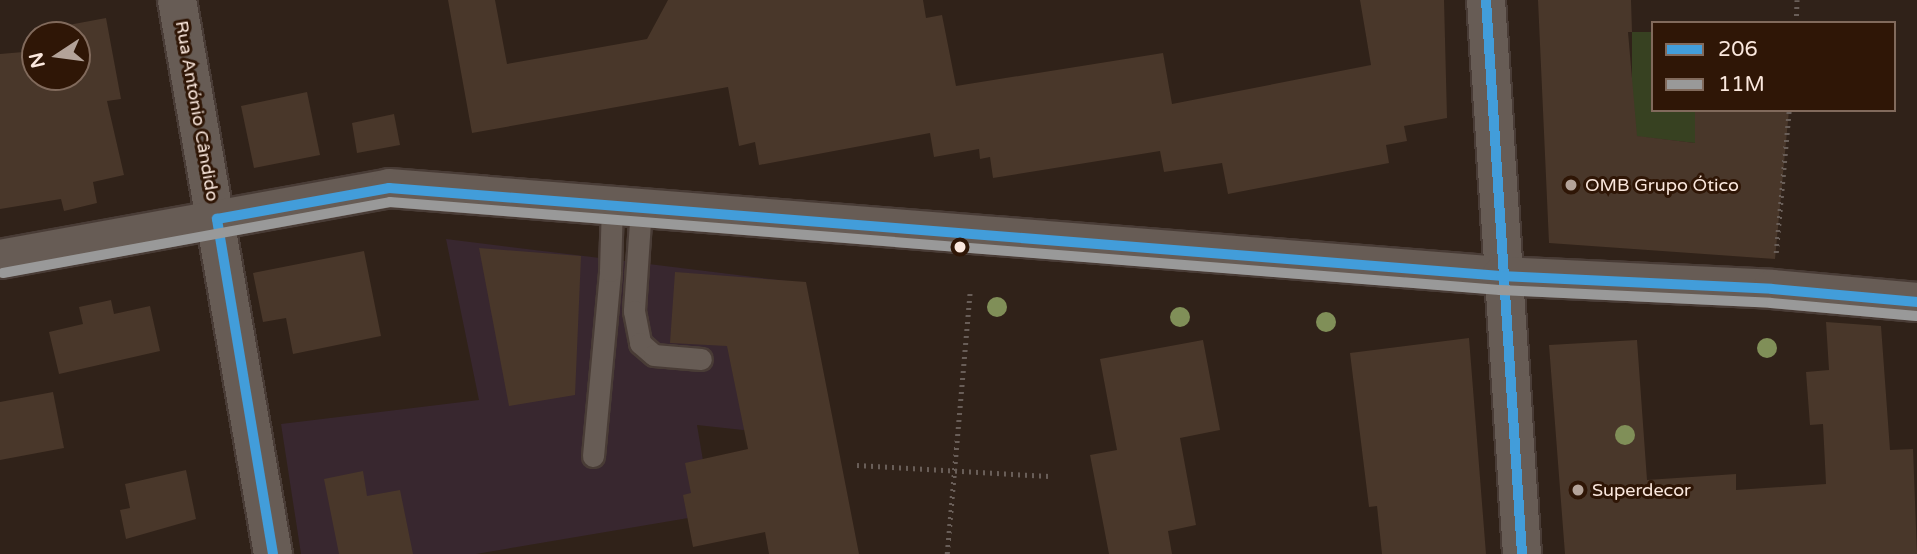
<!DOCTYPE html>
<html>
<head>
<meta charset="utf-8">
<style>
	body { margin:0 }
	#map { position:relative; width:1917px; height:554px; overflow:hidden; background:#302219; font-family:"Varela Round",sans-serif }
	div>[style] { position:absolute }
	.commercial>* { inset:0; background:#38272f }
	.green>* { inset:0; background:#374121 }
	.building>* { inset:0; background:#49372a }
	.path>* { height:4.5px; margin-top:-2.25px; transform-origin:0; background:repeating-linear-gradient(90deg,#695e58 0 2px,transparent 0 7px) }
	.roads { filter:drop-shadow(2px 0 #493c36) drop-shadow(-2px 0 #493c36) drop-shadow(0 2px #493c36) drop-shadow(0 -2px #493c36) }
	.service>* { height:21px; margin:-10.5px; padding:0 10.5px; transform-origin:10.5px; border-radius:10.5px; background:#675c55 }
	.minor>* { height:38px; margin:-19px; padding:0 19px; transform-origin:19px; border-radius:19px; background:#675c55 }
	.secondary>* { height:38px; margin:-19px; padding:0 19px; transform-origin:19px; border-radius:19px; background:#675c55 }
	.bus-1>* { height:10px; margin:-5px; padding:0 5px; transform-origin:5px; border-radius:5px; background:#429dda }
	.bus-2>* { height:10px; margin:-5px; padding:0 5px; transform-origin:5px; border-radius:5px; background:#999 }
	.trees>* { width:20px; height:20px; margin:-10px; border-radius:50%; background:#808f58 }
	.dots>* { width:19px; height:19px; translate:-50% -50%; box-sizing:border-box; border:4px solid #2f1606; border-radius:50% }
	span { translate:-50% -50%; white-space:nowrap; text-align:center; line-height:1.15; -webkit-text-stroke:6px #2f1606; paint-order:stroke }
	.street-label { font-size:18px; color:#fbe8de }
	.poi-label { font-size:18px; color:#fbe8de }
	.left { translate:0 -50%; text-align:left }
	.legend { position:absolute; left:1651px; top:21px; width:245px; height:91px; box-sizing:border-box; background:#2f1606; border:2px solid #816a5c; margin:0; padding:9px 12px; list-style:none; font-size:21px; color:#fbe8de }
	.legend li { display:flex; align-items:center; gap:14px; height:35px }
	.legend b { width:35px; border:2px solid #816a5c }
	.north { position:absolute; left:21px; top:21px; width:70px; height:70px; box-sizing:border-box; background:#2f1606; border:2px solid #816a5c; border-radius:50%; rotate:257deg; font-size:19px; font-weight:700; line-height:28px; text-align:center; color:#fbe8de }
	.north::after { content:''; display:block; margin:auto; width:24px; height:32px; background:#b4a399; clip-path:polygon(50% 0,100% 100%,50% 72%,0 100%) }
</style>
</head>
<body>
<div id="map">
	<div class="commercial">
		<div style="clip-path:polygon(446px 239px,803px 283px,827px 413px,743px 430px,697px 425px,712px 514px,476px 554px,301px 554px,281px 424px,479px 400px)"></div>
	</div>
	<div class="green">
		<div style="clip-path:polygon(1632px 32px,1653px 32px,1653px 110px,1695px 110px,1695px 143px,1632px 136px)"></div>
	</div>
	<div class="building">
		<div style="clip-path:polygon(448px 0,495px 0,507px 64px,647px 39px,668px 0,923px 0,926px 18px,942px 15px,956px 86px,1163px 53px,1172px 104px,1371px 65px,1360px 0,1444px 0,1447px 118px,1404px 126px,1407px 141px,1386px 145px,1389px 163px,1228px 194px,1222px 163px,1164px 172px,1160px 151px,993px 178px,990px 157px,980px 159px,979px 149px,934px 157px,930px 133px,759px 165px,755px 142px,739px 146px,728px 87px,472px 133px)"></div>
		<div style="clip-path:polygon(1538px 0,1631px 0,1632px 32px,1628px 32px,1637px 136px,1695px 143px,1695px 110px,1789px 110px,1775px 259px,1549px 243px)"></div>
		<div style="clip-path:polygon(106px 18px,121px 99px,107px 101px,124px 175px,93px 182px,97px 203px,64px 211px,61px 199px,0 209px,0 54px,35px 51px,35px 77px,77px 77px,77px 35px,35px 35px,35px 51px,31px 32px)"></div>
		<div style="clip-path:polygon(307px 92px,320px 155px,254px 168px,241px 106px)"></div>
		<div style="clip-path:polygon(394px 114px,400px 145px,357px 153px,352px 123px)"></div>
		<div style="clip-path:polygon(479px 248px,581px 256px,575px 395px,509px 406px)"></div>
		<div style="clip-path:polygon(364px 251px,381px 336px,293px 354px,286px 318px,263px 322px,253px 273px)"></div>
		<div style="clip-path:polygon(675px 272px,806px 282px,859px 554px,769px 554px,765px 532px,693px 547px,683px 495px,691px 493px,685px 463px,748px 449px,727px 346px,670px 343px)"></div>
		<div style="clip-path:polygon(111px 300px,114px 314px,150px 306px,160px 351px,59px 374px,49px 332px,83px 324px,79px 307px)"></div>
		<div style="clip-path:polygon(1826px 322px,1881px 326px,1890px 450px,1913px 449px,1917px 554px,1565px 554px,1549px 345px,1637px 340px,1647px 480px,1736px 474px,1736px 490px,1826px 484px,1823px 424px,1810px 425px,1806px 372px,1829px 370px)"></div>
		<div style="clip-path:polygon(1469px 338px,1486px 554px,1382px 554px,1377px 506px,1369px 507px,1350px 353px)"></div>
		<div style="clip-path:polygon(1203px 340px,1220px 430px,1180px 438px,1196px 525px,1168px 531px,1172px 554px,1109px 554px,1090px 455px,1117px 450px,1100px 359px)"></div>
		<div style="clip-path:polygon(53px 392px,64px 448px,0 460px,0 402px)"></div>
		<div style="clip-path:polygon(186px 470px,196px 519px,126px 539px,120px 510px,130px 508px,125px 484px)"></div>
		<div style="clip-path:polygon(363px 471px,367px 496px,400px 490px,413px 554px,339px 554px,324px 479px)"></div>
	</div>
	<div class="path">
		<div style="left:1796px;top:23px;width:23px;rotate:-88deg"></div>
		<div style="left:1776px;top:253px;width:144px;rotate:-84.8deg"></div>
		<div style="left:857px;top:465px;width:193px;rotate:3.3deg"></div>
		<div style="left:947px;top:554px;width:266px;rotate:-85deg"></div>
	</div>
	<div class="roads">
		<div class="service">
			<div style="left:641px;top:207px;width:104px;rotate:93.9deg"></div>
			<div style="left:634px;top:311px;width:33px;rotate:79deg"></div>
			<div style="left:640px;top:343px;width:18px;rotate:41deg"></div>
			<div style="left:654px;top:355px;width:47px;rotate:4.9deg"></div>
			<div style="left:593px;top:456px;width:186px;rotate:-84.7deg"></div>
			<div style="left:610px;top:271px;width:67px;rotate:-88.3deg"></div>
		</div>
		<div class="minor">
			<div style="left:177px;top:0;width:562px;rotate:80.17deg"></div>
			<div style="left:0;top:259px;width:395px;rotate:-10.3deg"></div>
			<div style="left:389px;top:188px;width:1115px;rotate:4.52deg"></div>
		</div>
		<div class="secondary">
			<div style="left:1486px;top:0;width:555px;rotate:86.28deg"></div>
			<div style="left:1501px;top:276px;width:271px;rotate:2.7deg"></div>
			<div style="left:1772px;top:289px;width:146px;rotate:5.1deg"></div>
		</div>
	</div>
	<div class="bus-1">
		<div style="left:1486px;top:0;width:555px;rotate:86.28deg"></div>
		<div style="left:273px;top:554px;width:340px;rotate:-99.5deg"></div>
		<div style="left:217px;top:219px;width:175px;rotate:-10.2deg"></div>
		<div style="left:389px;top:188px;width:1115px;rotate:4.52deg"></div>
		<div style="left:1501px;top:276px;width:271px;rotate:2.7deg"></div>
		<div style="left:1772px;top:289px;width:146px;rotate:5.1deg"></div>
	</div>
	<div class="bus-2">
		<div style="left:3px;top:273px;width:393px;rotate:-10.4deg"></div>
		<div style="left:390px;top:202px;width:1113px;rotate:4.53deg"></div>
		<div style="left:1500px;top:290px;width:271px;rotate:2.7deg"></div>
		<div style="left:1771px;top:303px;width:146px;rotate:5.1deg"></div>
	</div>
	<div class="trees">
		<div style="left:997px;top:307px"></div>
		<div style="left:1180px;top:317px"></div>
		<div style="left:1326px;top:322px"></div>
		<div style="left:1767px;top:348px"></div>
		<div style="left:1625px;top:435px"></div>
	</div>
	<div class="dots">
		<div style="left:1571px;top:185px;background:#b4a399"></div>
		<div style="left:960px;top:247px;background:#fbe8de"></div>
		<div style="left:1578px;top:490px;background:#b4a399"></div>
	</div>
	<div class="street-label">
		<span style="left:197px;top:111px;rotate:80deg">Rua António Cândido</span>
	</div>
	<div class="poi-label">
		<span class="left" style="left:1585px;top:185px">OMB Grupo Ótico</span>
		<span class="left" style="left:1592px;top:490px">Superdecor</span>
	</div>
	<ul class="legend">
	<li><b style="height:9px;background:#429dda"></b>206</li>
	<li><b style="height:9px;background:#999"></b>11M</li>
	</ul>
	<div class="north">N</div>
</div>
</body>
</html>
